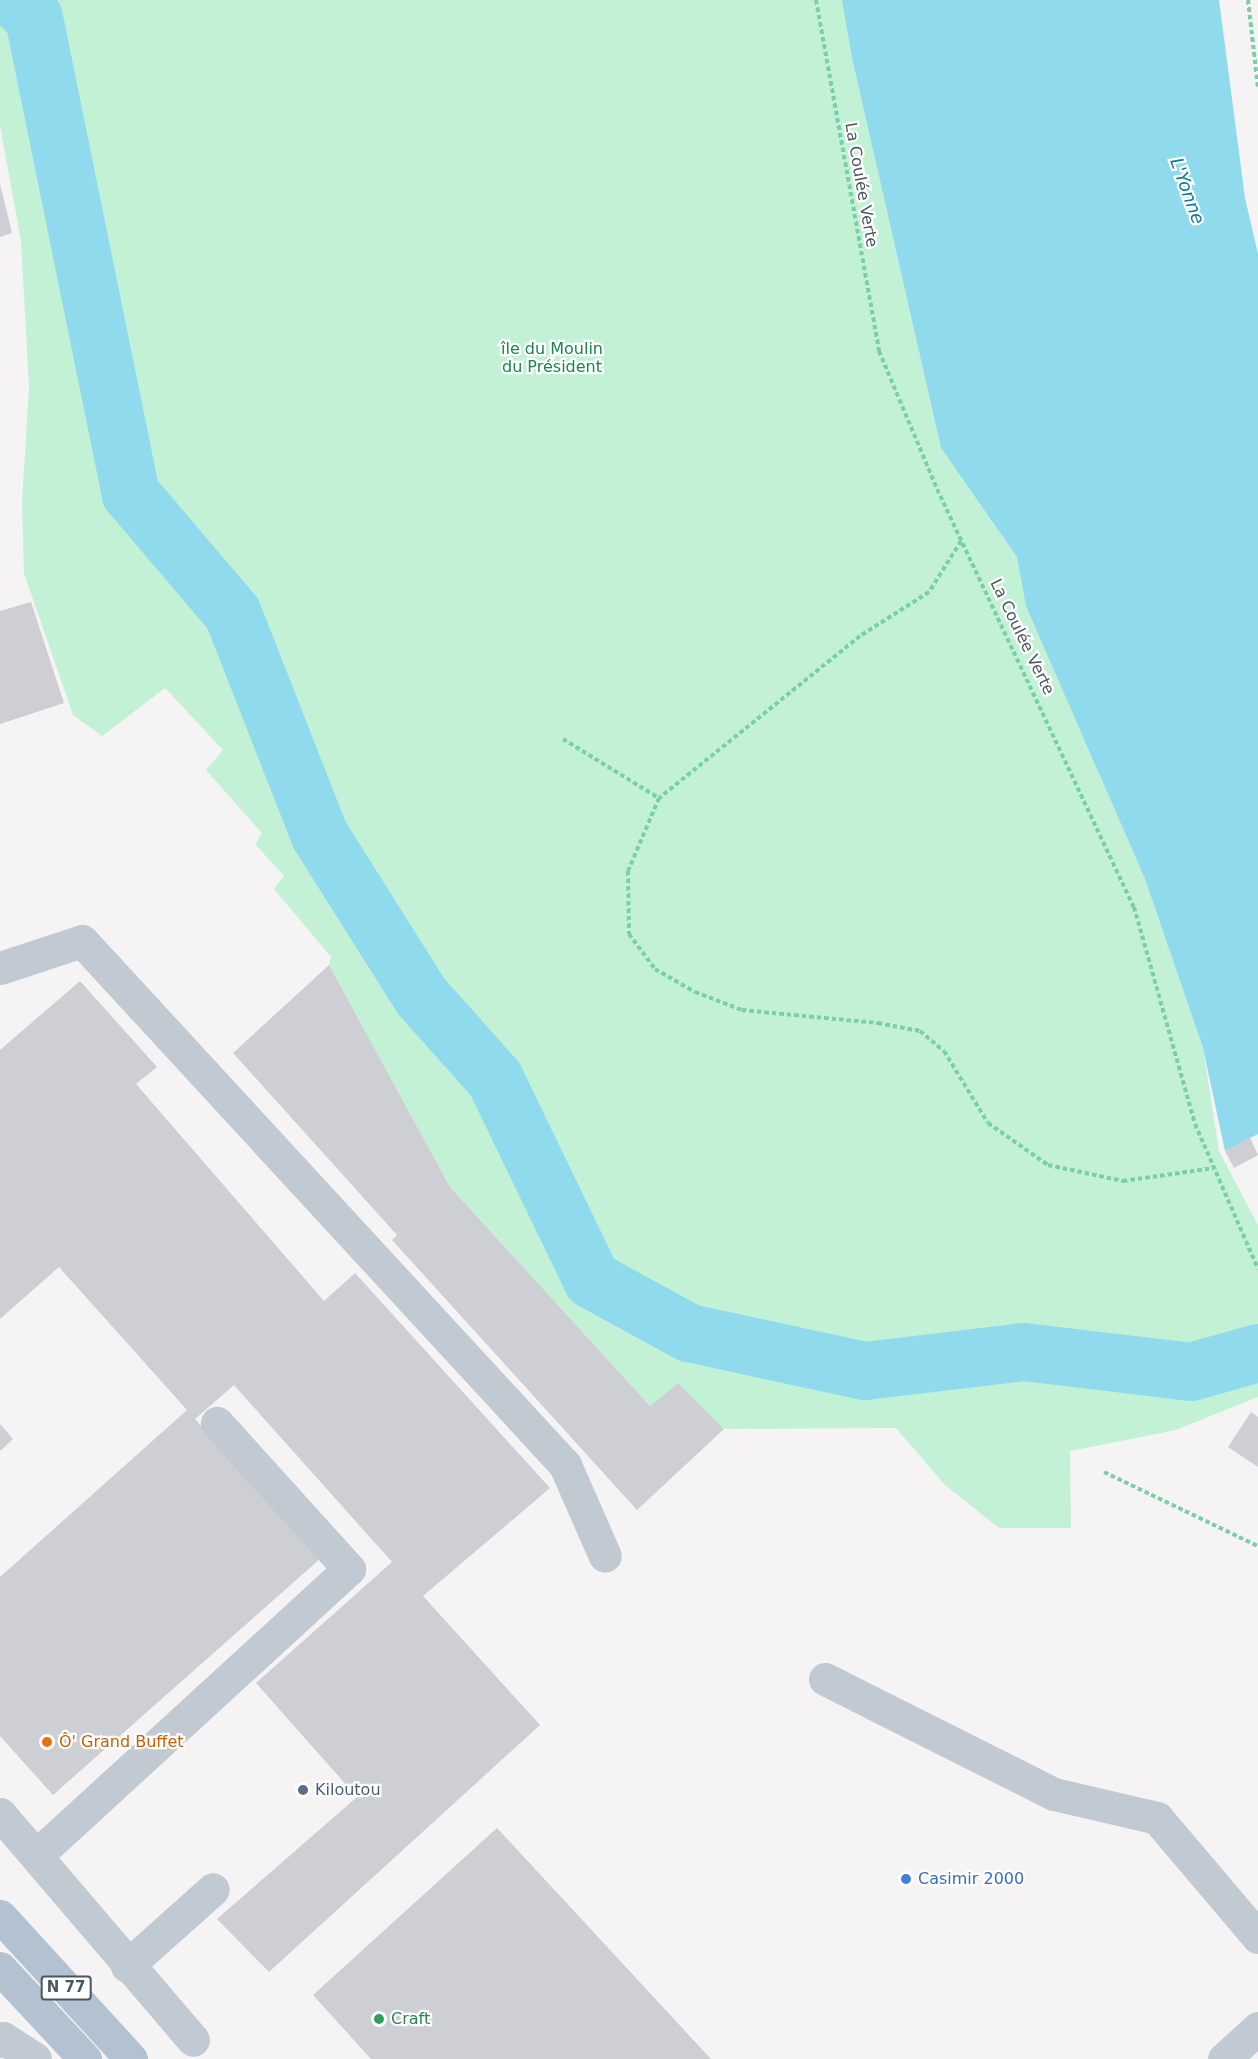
<!DOCTYPE html>
<html>
<head>
<meta charset="utf-8">
<style>
	body { margin:0 }
	#map { position:relative; width:1258px; height:2059px; overflow:hidden; background:#f5f3f3; font-family:"DejaVu Sans",sans-serif }
	div>[style] { position:absolute }
	.green>* { inset:0; background:#c3f1d5 }
	.water>* { inset:0; background:#90daee }
	.river>* { height:58px; margin:-29px; padding:0 29px; transform-origin:29px; border-radius:29px; background:#90daee }
	.building>* { inset:0; background:#cdcfd5 }
	.path>* { height:4px; margin-top:-2px; transform-origin:0; background:repeating-linear-gradient(90deg,#7ad0a6 0 4.5px,transparent 0 7.5px) }
	.minor>* { height:33px; margin:-16.5px; padding:0 16.5px; transform-origin:16.5px; border-radius:16.5px; background:#c1cad2 }
	.major>* { height:33px; margin:-16.5px; padding:0 16.5px; transform-origin:16.5px; border-radius:16.5px; background:#b3c2d1 }
	.dots>* { width:16px; height:16px; translate:-50% -50%; box-sizing:border-box; border:3px solid #fff; border-radius:50% }
	span { translate:-50% -50%; white-space:nowrap; text-align:center; line-height:1.15; -webkit-text-stroke:4.5px #fff; paint-order:stroke }
	.shield-label span { padding:2px 4px; background:#fff; border:2px solid; border-radius:4px; -webkit-text-stroke-width:0 }
	.shield-label { font-size:15px; color:#4a5661; font-weight:700 }
	.street-label { font-size:16px; color:#4a5661 }
	.park-label { font-size:16px; color:#17864f }
	.food-label { font-size:16px; color:#c56008 }
	.left { translate:0 -50%; text-align:left }
	.service-label { font-size:16px; color:#4e5e75 }
	.shop-label { font-size:16px; color:#366cbe }
	.leisure-label { font-size:16px; color:#27864d }
	.water-label { font-size:18px; color:#0c7c9b; font-style:italic }
</style>
</head>
<body>
<div id="map">
	<div class="green">
		<div style="clip-path:polygon(0 0,843px 0,852px 58px,941px 448px,1017px 557px,1101px 778px,1145px 879px,1203px 1048px,1219px 1151px,1258px 1225px,1258px 1397px,1176px 1430px,1070px 1451px,1071px 1528px,999px 1528px,945px 1485px,896px 1428px,724px 1429px,678px 1383px,650px 1406px,450px 1187px,329px 965px,331px 957px,274px 889px,284px 876px,255px 844px,262px 833px,206px 770px,223px 750px,165px 688px,102px 736px,73px 715px,24px 573px,22px 502px,29px 387px,21px 241px,0 125px)"></div>
	</div>
	<div class="water">
		<div style="clip-path:polygon(842px 0,1219px 0,1245px 198px,1258px 254px,1258px 1134px,1225px 1151px,1203px 1048px,1145px 879px,1026px 606px,1017px 557px,941px 448px,852px 58px)"></div>
	</div>
	<div class="river">
		<div style="left:15px;top:0;width:26px;rotate:43deg"></div>
		<div style="left:34px;top:18px;width:486px;rotate:78.5deg"></div>
		<div style="left:131px;top:494px;width:157px;rotate:49.6deg"></div>
		<div style="left:233px;top:614px;width:236px;rotate:68.6deg"></div>
		<div style="left:319px;top:834px;width:191px;rotate:57.8deg"></div>
		<div style="left:421px;top:996px;width:111px;rotate:48.3deg"></div>
		<div style="left:495px;top:1079px;width:223px;rotate:64.2deg"></div>
		<div style="left:592px;top:1280px;width:111px;rotate:28.7deg"></div>
		<div style="left:689px;top:1333px;width:180px;rotate:12.2deg"></div>
		<div style="left:865px;top:1371px;width:160px;rotate:-6.8deg"></div>
		<div style="left:1024px;top:1352px;width:168px;rotate:6.8deg"></div>
		<div style="left:1191px;top:1372px;width:70px;rotate:-15.8deg"></div>
	</div>
	<div class="building">
		<div style="clip-path:polygon(0 184px,12px 233px,0 237px)"></div>
		<div style="clip-path:polygon(31px 602px,64px 703px,0 724px,0 611px)"></div>
		<div style="clip-path:polygon(329px 965px,450px 1187px,650px 1406px,678px 1383px,724px 1429px,637px 1510px,392px 1240px,397px 1235px,233px 1053px)"></div>
		<div style="clip-path:polygon(80px 981px,157px 1067px,136px 1084px,324px 1301px,355px 1273px,550px 1488px,423px 1596px,540px 1725px,269px 1972px,217px 1919px,357px 1797px,256px 1683px,392px 1562px,234px 1385px,195px 1419px,320px 1559px,53px 1795px,0 1736px,0 1577px,187px 1410px,59px 1267px,0 1319px,0 1050px)"></div>
		<div style="clip-path:polygon(1250px 1138px,1258px 1155px,1234px 1168px,1225px 1151px)"></div>
		<div style="clip-path:polygon(1251px 1412px,1258px 1417px,1258px 1467px,1228px 1447px)"></div>
		<div style="clip-path:polygon(0 1424px,13px 1439px,0 1451px)"></div>
		<div style="clip-path:polygon(497px 1828px,711px 2059px,371px 2059px,313px 1995px)"></div>
	</div>
	<div class="path">
		<div style="left:816px;top:0;width:357px;rotate:79.8deg"></div>
		<div style="left:879px;top:351px;width:150px;rotate:67.2deg"></div>
		<div style="left:937px;top:489px;width:462px;rotate:64.8deg"></div>
		<div style="left:1134px;top:907px;width:225px;rotate:74.3deg"></div>
		<div style="left:1195px;top:1124px;width:158px;rotate:66.5deg"></div>
		<div style="left:1248px;top:0;width:89px;rotate:83.5deg"></div>
		<div style="left:961px;top:541px;width:60px;rotate:122.1deg"></div>
		<div style="left:929px;top:592px;width:82px;rotate:147.5deg"></div>
		<div style="left:860px;top:636px;width:258px;rotate:141.1deg"></div>
		<div style="left:659px;top:798px;width:79px;rotate:113deg"></div>
		<div style="left:628px;top:871px;width:63px;rotate:89.1deg"></div>
		<div style="left:629px;top:934px;width:44px;rotate:53.4deg"></div>
		<div style="left:655px;top:969px;width:46px;rotate:29.9deg"></div>
		<div style="left:695px;top:992px;width:50px;rotate:21deg"></div>
		<div style="left:742px;top:1010px;width:137px;rotate:5.5deg"></div>
		<div style="left:878px;top:1023px;width:43px;rotate:10.8deg"></div>
		<div style="left:920px;top:1031px;width:31px;rotate:40deg"></div>
		<div style="left:944px;top:1051px;width:84px;rotate:58.6deg"></div>
		<div style="left:988px;top:1123px;width:73px;rotate:35deg"></div>
		<div style="left:1048px;top:1165px;width:77px;rotate:12deg"></div>
		<div style="left:1123px;top:1181px;width:92px;rotate:-8.1deg"></div>
		<div style="left:563px;top:739px;width:113px;rotate:31.6deg"></div>
		<div style="left:1104px;top:1472px;width:171px;rotate:25.7deg"></div>
	</div>
	<div class="minor">
		<div style="left:0;top:968px;width:86px;rotate:-18.2deg"></div>
		<div style="left:82px;top:941px;width:713px;rotate:47.33deg"></div>
		<div style="left:565px;top:1465px;width:99px;rotate:66.3deg"></div>
		<div style="left:825px;top:1679px;width:256px;rotate:26.7deg"></div>
		<div style="left:1054px;top:1794px;width:106px;rotate:13.1deg"></div>
		<div style="left:1157px;top:1818px;width:156px;rotate:49.7deg"></div>
		<div style="left:0;top:1814px;width:297px;rotate:49.5deg"></div>
		<div style="left:38px;top:1854px;width:422px;rotate:-42.5deg"></div>
		<div style="left:349px;top:1569px;width:197px;rotate:-132.1deg"></div>
		<div style="left:127px;top:1966px;width:115px;rotate:-41.8deg"></div>
		<div style="left:0;top:2041px;width:4px;rotate:-45deg"></div>
		<div style="left:3px;top:2038px;width:38px;rotate:33deg"></div>
		<div style="left:1224px;top:2059px;width:46px;rotate:-42.4deg"></div>
	</div>
	<div class="major">
		<div style="left:0;top:1916px;width:194px;rotate:47.5deg"></div>
		<div style="left:0;top:1968px;width:125px;rotate:47deg"></div>
	</div>
	<div class="dots">
		<div style="left:47px;top:1742px;background:#e8710a"></div>
		<div style="left:303px;top:1790px;background:#5c6f8a"></div>
		<div style="left:906px;top:1879px;background:#3f7fe0"></div>
		<div style="left:379px;top:2019px;background:#2e9e5b"></div>
	</div>
	<div class="shield-label">
		<span style="left:66px;top:1988px">N 77</span>
	</div>
	<div class="street-label">
		<span style="left:861px;top:185px;rotate:80deg">La Coulée Verte</span>
		<span style="left:1022px;top:637px;rotate:64deg">La Coulée Verte</span>
	</div>
	<div class="park-label">
		<span style="left:552px;top:358px">île du Moulin<br>du Président</span>
	</div>
	<div class="food-label">
		<span class="left" style="left:59px;top:1742px">Ô' Grand Buffet</span>
	</div>
	<div class="service-label">
		<span class="left" style="left:315px;top:1790px">Kiloutou</span>
	</div>
	<div class="shop-label">
		<span class="left" style="left:918px;top:1879px">Casimir 2000</span>
	</div>
	<div class="leisure-label">
		<span class="left" style="left:391px;top:2019px">Craft</span>
	</div>
	<div class="water-label">
		<span style="left:1187px;top:191px;rotate:70deg">L'Yonne</span>
	</div>
</div>
</body>
</html>
